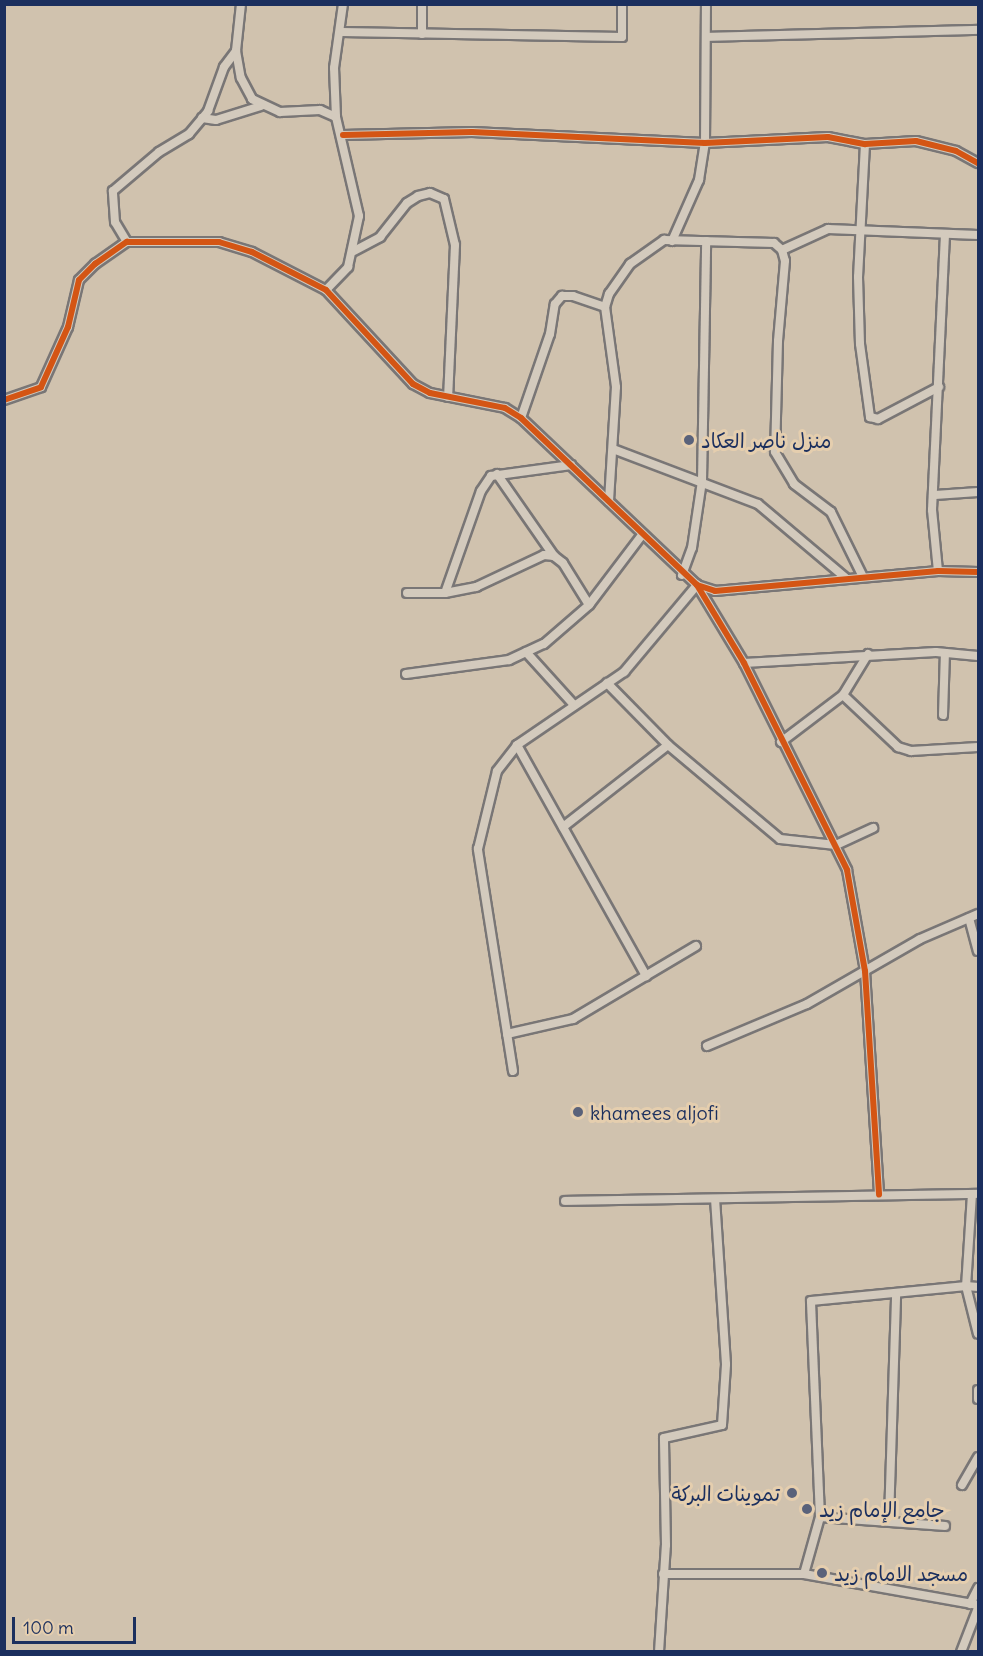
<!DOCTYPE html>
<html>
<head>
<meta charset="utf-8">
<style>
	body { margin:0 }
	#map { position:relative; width:983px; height:1656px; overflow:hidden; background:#d0c2ae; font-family:Delius,"Playpen Sans Arabic",sans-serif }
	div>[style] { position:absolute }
	.roads { filter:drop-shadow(2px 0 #797676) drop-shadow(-2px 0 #797676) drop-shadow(0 2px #797676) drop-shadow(0 -2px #797676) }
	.minor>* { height:8px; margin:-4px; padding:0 4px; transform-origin:4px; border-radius:4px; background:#d3cabd }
	.cycleway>* { height:6px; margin:-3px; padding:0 3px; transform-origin:3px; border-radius:3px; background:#d45514 }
	.dots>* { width:16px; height:16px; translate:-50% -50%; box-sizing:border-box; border:3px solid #e5ceae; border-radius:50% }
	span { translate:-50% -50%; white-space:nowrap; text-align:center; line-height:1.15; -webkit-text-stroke:6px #e5ceae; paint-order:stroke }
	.poi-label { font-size:20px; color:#1b2f5e }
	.left { translate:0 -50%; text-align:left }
	.right { translate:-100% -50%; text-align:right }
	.frame { position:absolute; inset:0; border:6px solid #1b2f5e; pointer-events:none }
	.scale { position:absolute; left:12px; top:1617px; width:124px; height:27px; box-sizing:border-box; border:3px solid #1b2f5e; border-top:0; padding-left:8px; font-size:18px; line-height:21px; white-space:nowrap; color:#1b2f5e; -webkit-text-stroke:4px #e5ceae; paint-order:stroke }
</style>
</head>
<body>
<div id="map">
	<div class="roads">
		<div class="minor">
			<div style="left:241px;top:4px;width:47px;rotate:96.1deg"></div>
			<div style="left:236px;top:51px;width:27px;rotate:80deg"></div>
			<div style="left:241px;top:78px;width:24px;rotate:62deg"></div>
			<div style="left:252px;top:99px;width:31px;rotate:25deg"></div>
			<div style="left:280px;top:112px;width:40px;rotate:-2.9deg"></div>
			<div style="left:320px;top:110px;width:17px;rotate:24deg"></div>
			<div style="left:336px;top:117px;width:49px;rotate:-92.3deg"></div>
			<div style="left:334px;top:68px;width:65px;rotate:-82deg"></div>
			<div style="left:342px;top:32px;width:280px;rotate:1deg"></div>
			<div style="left:622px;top:37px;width:33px;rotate:-90deg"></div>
			<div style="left:422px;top:34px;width:30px;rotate:-90deg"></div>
			<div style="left:707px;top:37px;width:271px;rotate:-1.5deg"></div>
			<div style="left:202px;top:118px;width:14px;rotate:8deg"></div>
			<div style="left:216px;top:120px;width:47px;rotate:-17.3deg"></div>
			<div style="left:343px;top:135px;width:129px;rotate:-1.3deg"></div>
			<div style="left:472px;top:132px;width:233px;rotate:2.7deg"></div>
			<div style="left:705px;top:143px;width:123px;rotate:-2.8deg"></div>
			<div style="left:828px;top:137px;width:38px;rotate:11deg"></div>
			<div style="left:865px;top:144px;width:51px;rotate:-3.4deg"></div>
			<div style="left:916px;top:141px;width:41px;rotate:14deg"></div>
			<div style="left:956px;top:151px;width:25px;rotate:29deg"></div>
			<div style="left:865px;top:144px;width:133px;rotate:93deg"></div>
			<div style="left:858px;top:277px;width:67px;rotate:88.3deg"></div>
			<div style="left:860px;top:344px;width:74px;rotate:82.2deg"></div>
			<div style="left:870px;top:417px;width:8px;rotate:14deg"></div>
			<div style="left:878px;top:419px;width:69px;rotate:-27.7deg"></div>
			<div style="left:672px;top:241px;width:67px;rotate:-66.1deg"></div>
			<div style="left:699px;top:180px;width:37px;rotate:-81deg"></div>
			<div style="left:705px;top:143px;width:139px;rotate:-89.6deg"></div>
			<div style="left:127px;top:242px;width:23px;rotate:-121deg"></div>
			<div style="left:115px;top:222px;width:31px;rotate:-94deg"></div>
			<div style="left:113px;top:191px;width:60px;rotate:-40.3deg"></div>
			<div style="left:159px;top:152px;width:35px;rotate:-31deg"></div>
			<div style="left:189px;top:134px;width:30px;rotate:-50deg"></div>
			<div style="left:208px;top:111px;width:47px;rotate:-70deg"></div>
			<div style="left:224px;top:67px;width:20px;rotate:-53deg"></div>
			<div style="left:782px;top:250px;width:51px;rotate:-24.5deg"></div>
			<div style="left:828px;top:229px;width:150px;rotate:2.3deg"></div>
			<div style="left:354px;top:251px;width:30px;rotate:-28deg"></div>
			<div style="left:380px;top:237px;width:43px;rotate:-51.5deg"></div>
			<div style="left:407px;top:203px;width:13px;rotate:-32deg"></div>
			<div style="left:418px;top:196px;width:12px;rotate:-14deg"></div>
			<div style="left:430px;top:193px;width:15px;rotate:23deg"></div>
			<div style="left:444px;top:199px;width:47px;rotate:76.6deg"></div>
			<div style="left:455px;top:245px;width:152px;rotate:92.6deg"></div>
			<div style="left:326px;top:290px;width:32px;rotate:-46deg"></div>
			<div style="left:348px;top:267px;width:52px;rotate:-77.8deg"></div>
			<div style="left:359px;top:216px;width:102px;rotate:-103.1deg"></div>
			<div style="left:4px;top:400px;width:39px;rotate:-19deg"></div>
			<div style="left:41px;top:387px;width:66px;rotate:-65.8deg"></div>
			<div style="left:68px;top:327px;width:48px;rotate:-76.8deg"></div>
			<div style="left:79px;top:280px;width:23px;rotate:-45deg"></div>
			<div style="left:95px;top:264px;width:39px;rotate:-35deg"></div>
			<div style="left:127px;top:242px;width:92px"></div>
			<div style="left:219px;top:242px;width:34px;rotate:17deg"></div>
			<div style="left:252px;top:252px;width:83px;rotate:27.2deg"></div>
			<div style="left:326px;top:290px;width:128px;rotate:47.2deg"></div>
			<div style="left:413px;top:384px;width:19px;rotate:28deg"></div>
			<div style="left:430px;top:393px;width:76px;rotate:11.3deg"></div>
			<div style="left:505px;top:408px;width:19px;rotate:32deg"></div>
			<div style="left:521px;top:418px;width:243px;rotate:43.5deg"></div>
			<div style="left:697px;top:585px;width:19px;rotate:18deg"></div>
			<div style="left:715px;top:591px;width:224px;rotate:-5.1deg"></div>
			<div style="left:938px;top:571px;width:40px;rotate:1.4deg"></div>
			<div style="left:521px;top:418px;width:89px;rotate:-71deg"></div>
			<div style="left:550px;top:334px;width:30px;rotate:-81deg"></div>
			<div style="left:555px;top:304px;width:11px;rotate:-49deg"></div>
			<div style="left:562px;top:296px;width:11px"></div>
			<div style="left:573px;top:296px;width:34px;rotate:19deg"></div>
			<div style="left:613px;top:449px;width:155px;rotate:20.8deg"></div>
			<div style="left:758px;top:504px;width:116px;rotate:40.1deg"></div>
			<div style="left:497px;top:474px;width:100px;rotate:55.2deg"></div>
			<div style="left:935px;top:495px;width:43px;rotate:-4deg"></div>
			<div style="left:609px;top:501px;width:114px;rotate:-86.5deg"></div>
			<div style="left:616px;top:387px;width:81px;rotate:-97.8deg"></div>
			<div style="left:605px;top:307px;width:14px;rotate:-73deg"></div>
			<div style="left:609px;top:294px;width:37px;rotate:-55deg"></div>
			<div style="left:630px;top:264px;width:42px;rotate:-35.2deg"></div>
			<div style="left:664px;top:240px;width:110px;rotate:1.6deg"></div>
			<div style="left:774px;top:243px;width:11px;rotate:41deg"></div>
			<div style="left:782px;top:250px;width:11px;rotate:75deg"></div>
			<div style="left:785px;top:261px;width:80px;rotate:95deg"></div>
			<div style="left:778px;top:341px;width:111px;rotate:91.5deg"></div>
			<div style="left:775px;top:452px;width:37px;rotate:59deg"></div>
			<div style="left:794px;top:484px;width:46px;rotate:37.1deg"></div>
			<div style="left:831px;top:512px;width:72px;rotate:63.8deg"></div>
			<div style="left:938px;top:571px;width:61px;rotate:-95.6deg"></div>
			<div style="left:932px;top:510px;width:276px;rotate:-87.3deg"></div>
			<div style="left:682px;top:575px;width:29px;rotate:-70deg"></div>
			<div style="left:692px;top:548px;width:68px;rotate:-81.5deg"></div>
			<div style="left:702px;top:481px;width:240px;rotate:-89deg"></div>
			<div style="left:697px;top:585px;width:91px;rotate:58.9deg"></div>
			<div style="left:744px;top:663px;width:231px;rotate:63.5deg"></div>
			<div style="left:847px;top:870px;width:103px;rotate:79.9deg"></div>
			<div style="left:865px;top:971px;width:224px;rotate:86.4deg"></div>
			<div style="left:407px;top:593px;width:38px"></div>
			<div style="left:445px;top:593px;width:32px;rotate:-11deg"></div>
			<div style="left:476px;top:587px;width:75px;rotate:-25.2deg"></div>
			<div style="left:544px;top:555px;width:10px;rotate:6deg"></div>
			<div style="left:554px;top:556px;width:11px;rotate:38deg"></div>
			<div style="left:563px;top:563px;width:49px;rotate:58.2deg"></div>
			<div style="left:445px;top:593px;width:108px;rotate:-70.6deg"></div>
			<div style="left:481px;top:491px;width:18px;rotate:-56deg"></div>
			<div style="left:491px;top:476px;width:81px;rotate:-7.8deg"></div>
			<div style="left:526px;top:652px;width:72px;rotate:47.8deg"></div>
			<div style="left:744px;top:663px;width:192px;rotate:-3.3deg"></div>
			<div style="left:936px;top:652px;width:42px;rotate:5.4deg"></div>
			<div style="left:406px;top:674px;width:104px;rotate:-7.7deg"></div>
			<div style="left:509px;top:660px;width:38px;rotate:-25deg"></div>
			<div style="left:544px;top:644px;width:60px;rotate:-40.9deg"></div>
			<div style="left:589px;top:605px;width:88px;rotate:-52.9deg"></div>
			<div style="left:607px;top:683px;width:87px;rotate:45.5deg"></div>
			<div style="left:668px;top:745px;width:146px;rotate:40deg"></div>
			<div style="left:780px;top:839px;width:56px;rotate:6.1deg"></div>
			<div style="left:836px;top:845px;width:41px;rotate:-24.7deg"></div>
			<div style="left:843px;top:695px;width:76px;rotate:43.4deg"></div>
			<div style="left:898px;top:747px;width:14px;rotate:17deg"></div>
			<div style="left:911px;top:751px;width:67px;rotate:-3.4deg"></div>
			<div style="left:943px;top:715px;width:62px;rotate:-88.2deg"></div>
			<div style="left:781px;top:742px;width:78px;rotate:-37.2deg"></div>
			<div style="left:843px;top:695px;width:48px;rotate:-58.6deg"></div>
			<div style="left:517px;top:745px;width:265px;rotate:60.8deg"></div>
			<div style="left:563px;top:827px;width:133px;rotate:-38deg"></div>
			<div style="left:969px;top:918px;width:34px;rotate:75deg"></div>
			<div style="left:507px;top:1034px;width:68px;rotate:-12.8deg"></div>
			<div style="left:573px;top:1019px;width:143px;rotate:-30.7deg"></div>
			<div style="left:707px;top:1046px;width:108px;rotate:-22.8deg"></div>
			<div style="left:807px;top:1004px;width:130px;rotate:-29.9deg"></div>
			<div style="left:920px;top:939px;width:63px;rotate:-23.3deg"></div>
			<div style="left:513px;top:1071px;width:225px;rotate:-99deg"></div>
			<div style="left:478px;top:849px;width:80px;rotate:-76.3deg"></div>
			<div style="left:497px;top:771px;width:33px;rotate:-52deg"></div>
			<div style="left:517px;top:745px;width:130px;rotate:-34.3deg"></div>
			<div style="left:624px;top:672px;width:114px;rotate:-50deg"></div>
			<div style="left:972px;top:1194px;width:92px;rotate:93.7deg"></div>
			<div style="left:966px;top:1286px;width:12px;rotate:5deg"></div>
			<div style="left:565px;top:1201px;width:413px;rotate:-1deg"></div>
			<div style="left:978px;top:1390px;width:9px;rotate:90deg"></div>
			<div style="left:962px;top:1485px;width:32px;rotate:-60deg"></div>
			<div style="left:889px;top:1521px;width:228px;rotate:-88.2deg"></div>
			<div style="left:945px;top:1526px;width:125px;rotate:-175.9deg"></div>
			<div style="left:820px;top:1517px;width:216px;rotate:-92.4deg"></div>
			<div style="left:811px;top:1301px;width:156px;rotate:-5.5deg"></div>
			<div style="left:966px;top:1286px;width:49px;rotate:76deg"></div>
			<div style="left:663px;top:1574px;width:141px"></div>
			<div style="left:804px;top:1574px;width:59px;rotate:-74.3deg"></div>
			<div style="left:804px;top:1574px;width:177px;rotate:10.1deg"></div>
			<div style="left:970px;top:1604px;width:18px;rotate:-63deg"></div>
			<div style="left:659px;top:1652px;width:107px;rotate:-86.3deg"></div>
			<div style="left:666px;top:1545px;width:107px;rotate:-91.1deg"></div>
			<div style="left:664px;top:1438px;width:59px;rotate:-12.6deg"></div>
			<div style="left:722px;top:1425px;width:61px;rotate:-86.2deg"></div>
			<div style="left:726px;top:1364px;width:165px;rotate:-93.8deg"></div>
			<div style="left:961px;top:1652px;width:47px;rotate:-68.9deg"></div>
		</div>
	</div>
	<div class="cycleway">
		<div style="left:343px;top:135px;width:129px;rotate:-1.3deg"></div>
		<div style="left:472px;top:132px;width:233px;rotate:2.7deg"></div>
		<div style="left:705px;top:143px;width:123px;rotate:-2.8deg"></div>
		<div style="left:828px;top:137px;width:38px;rotate:11deg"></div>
		<div style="left:865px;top:144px;width:51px;rotate:-3.4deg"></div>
		<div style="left:916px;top:141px;width:41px;rotate:14deg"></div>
		<div style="left:956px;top:151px;width:25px;rotate:29deg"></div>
		<div style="left:4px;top:400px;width:39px;rotate:-19deg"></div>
		<div style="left:41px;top:387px;width:66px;rotate:-65.8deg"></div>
		<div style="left:68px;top:327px;width:48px;rotate:-76.8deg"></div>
		<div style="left:79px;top:280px;width:23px;rotate:-45deg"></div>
		<div style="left:95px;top:264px;width:39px;rotate:-35deg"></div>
		<div style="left:127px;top:242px;width:92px"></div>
		<div style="left:219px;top:242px;width:34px;rotate:17deg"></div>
		<div style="left:252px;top:252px;width:83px;rotate:27.2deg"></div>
		<div style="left:326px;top:290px;width:128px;rotate:47.2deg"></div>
		<div style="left:413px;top:384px;width:19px;rotate:28deg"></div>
		<div style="left:430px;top:393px;width:76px;rotate:11.3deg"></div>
		<div style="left:505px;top:408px;width:19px;rotate:32deg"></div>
		<div style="left:521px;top:418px;width:243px;rotate:43.5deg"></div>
		<div style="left:697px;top:585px;width:19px;rotate:18deg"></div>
		<div style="left:715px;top:591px;width:224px;rotate:-5.1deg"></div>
		<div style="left:938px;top:571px;width:40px;rotate:1.4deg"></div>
		<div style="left:697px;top:585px;width:91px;rotate:58.9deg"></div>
		<div style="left:744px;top:663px;width:231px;rotate:63.5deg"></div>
		<div style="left:847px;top:870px;width:103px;rotate:79.9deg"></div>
		<div style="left:865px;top:971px;width:224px;rotate:86.4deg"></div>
	</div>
	<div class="dots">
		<div style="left:689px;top:440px;background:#5a627a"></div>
		<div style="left:578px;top:1112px;background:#5a627a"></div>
		<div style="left:792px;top:1493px;background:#5a627a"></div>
		<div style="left:807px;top:1509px;background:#5a627a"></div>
		<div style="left:822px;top:1573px;background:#5a627a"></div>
	</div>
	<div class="poi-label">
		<span class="left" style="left:701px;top:440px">منزل ناصر العكاد</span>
		<span class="left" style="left:590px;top:1112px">khamees aljofi</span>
		<span class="right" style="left:780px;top:1493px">تموينات البركة</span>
		<span class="left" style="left:819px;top:1509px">جامع الإمام زيد</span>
		<span class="left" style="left:834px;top:1573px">مسجد الامام زيد</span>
	</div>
	<div class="frame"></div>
	<div class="scale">100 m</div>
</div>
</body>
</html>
